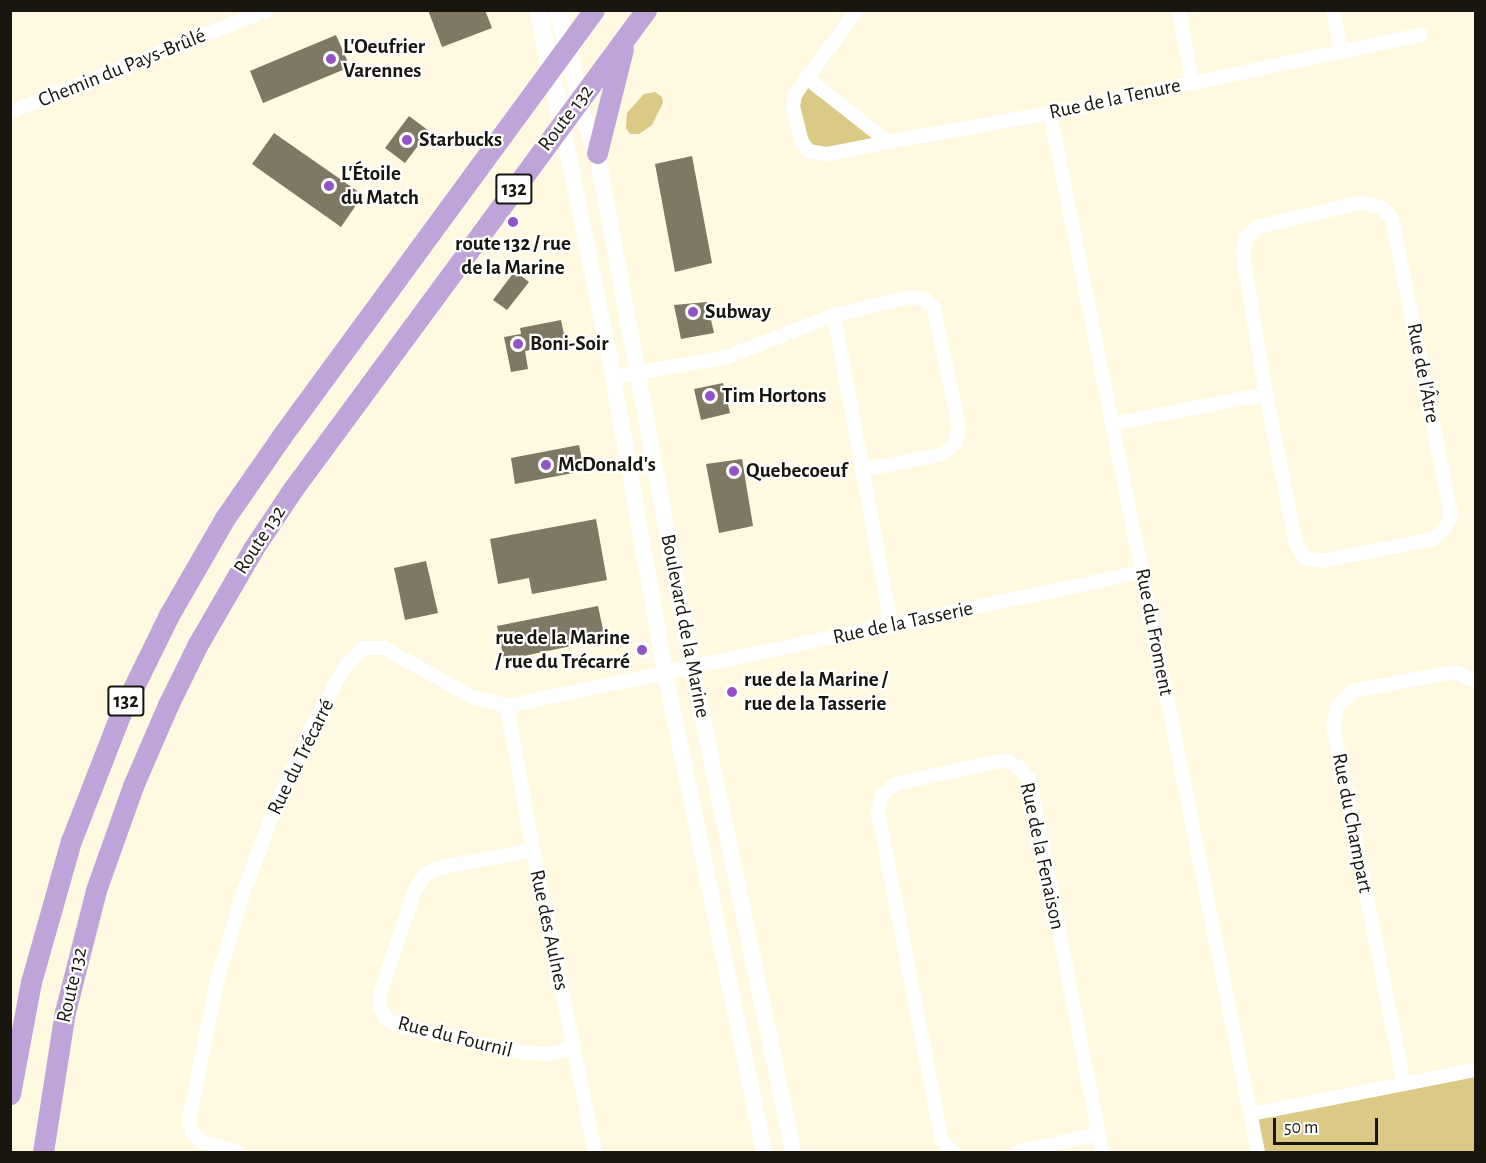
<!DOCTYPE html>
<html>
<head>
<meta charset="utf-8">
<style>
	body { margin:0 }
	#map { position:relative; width:1486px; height:1163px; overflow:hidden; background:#fff9e2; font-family:"Alegreya Sans",sans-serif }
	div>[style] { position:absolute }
	.green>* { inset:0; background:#dbca85 }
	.building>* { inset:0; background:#7e7864 }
	.minor>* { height:14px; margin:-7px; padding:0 7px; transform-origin:7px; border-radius:7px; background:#fff }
	.tertiary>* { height:16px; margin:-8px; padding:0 8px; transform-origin:8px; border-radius:8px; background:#fff }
	.secondary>* { height:18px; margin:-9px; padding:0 9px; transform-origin:9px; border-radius:9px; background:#fff }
	.trunk>* { height:21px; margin:-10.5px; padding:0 10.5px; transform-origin:10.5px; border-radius:10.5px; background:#bfa4da }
	.dots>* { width:16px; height:16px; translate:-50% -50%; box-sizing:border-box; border:3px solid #fff; border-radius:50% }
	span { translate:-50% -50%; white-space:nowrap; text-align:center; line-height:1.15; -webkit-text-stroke:4.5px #fff; paint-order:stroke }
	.shield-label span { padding:2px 4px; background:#fff; border:2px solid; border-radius:4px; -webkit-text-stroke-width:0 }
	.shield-label { font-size:20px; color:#18160e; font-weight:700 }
	.poi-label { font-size:21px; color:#18160e; font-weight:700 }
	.left { translate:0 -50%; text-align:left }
	.right { translate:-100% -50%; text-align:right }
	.street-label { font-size:21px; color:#18160e }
	.frame { position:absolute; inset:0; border:12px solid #18160e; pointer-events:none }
	.scale { position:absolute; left:1273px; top:1118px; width:105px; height:27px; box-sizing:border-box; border:3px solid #18160e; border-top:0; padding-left:8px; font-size:18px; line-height:21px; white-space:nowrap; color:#18160e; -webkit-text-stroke:4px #fff; paint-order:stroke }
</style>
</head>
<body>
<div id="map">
	<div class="green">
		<div style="clip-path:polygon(807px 78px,888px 142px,809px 151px,795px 95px)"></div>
		<div style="clip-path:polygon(655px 92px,662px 97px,663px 103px,652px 125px,639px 134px,630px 134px,626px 128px,627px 113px,644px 94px)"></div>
		<div style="clip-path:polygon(1475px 1070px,1475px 1152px,1258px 1152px,1251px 1114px)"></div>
	</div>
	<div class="building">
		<div style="clip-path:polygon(428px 10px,485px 10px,492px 28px,442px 47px)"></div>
		<div style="clip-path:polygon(336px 35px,350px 67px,263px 103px,250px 71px)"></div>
		<div style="clip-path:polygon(409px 116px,429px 131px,405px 163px,385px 148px)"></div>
		<div style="clip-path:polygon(274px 133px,363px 195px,341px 227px,252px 164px)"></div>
		<div style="clip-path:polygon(692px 156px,712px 263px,675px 272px,655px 164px)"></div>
		<div style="clip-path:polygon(515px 271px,529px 282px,507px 310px,493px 300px)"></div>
		<div style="clip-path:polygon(707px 302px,714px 333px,681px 339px,674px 305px)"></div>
		<div style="clip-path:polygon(561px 320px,566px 344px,525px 351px,528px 369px,511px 372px,504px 337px,521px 334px,520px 328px)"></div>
		<div style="clip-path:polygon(723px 383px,730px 413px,701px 420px,694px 389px)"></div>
		<div style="clip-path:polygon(579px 445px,584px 471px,515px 484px,511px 458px)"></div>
		<div style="clip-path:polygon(742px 459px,753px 526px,719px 533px,706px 464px)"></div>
		<div style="clip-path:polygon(596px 519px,607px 580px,532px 594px,529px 578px,498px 584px,490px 539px)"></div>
		<div style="clip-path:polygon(426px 561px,438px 613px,405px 620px,394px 568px)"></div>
		<div style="clip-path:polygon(598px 606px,605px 639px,504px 660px,497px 626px)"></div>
	</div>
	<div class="minor">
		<div style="left:1179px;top:10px;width:74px;rotate:79.9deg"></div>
		<div style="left:1333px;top:10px;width:43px;rotate:79.2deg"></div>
		<div style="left:807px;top:78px;width:19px;rotate:39deg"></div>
		<div style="left:822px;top:90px;width:84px;rotate:38.2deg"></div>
		<div style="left:888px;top:142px;width:63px;rotate:169deg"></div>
		<div style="left:826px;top:154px;width:17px;rotate:-170deg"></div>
		<div style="left:809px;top:151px;width:11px;rotate:-128deg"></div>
		<div style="left:802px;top:142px;width:36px;rotate:-104deg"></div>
		<div style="left:793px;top:107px;width:12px;rotate:-81deg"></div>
		<div style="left:795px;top:95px;width:21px;rotate:-55deg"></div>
		<div style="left:807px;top:78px;width:84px;rotate:-53.7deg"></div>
		<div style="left:10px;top:112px;width:277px;rotate:-21.6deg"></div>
		<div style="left:1050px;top:113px;width:1060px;rotate:78.68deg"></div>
		<div style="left:888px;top:142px;width:165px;rotate:-10.1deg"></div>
		<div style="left:1050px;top:113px;width:379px;rotate:-11.9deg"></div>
		<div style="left:834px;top:315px;width:315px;rotate:79.6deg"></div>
		<div style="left:613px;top:377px;width:116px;rotate:-10deg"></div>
		<div style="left:727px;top:357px;width:115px;rotate:-21.4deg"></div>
		<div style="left:834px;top:315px;width:79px;rotate:-13.2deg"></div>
		<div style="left:911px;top:297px;width:15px;rotate:11deg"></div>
		<div style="left:926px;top:300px;width:12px;rotate:48deg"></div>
		<div style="left:934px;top:309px;width:122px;rotate:78.1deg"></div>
		<div style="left:959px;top:428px;width:16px;rotate:105deg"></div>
		<div style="left:955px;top:443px;width:16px;rotate:137deg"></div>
		<div style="left:943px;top:454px;width:83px;rotate:168.8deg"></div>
		<div style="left:1113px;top:424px;width:156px;rotate:-11.1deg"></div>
		<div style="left:1266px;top:394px;width:153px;rotate:78.7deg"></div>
		<div style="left:1296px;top:544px;width:17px;rotate:57deg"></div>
		<div style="left:1305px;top:558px;width:17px;rotate:10deg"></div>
		<div style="left:1322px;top:561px;width:113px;rotate:-11.2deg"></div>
		<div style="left:1433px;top:539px;width:16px;rotate:-40deg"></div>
		<div style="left:1445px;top:529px;width:16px;rotate:-68deg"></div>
		<div style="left:1451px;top:514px;width:302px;rotate:-101.3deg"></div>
		<div style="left:1392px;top:218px;width:16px;rotate:-135deg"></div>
		<div style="left:1381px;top:207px;width:21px;rotate:-169deg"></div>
		<div style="left:1360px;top:203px;width:103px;rotate:167deg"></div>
		<div style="left:1260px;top:226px;width:18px;rotate:142deg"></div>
		<div style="left:1246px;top:237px;width:18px;rotate:99deg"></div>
		<div style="left:1243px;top:255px;width:141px;rotate:80.6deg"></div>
		<div style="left:507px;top:706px;width:146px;rotate:79.8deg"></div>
		<div style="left:533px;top:850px;width:308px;rotate:78.4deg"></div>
		<div style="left:533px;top:850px;width:97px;rotate:169.3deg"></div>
		<div style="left:438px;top:868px;width:15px;rotate:152deg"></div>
		<div style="left:425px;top:875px;width:16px;rotate:125deg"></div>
		<div style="left:416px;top:888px;width:111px;rotate:108.9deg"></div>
		<div style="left:380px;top:993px;width:14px;rotate:90deg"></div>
		<div style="left:380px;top:1007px;width:13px;rotate:63deg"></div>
		<div style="left:386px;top:1019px;width:15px;rotate:28deg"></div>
		<div style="left:399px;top:1026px;width:129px;rotate:12.1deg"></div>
		<div style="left:525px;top:1053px;width:23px;rotate:2deg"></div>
		<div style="left:548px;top:1054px;width:27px;rotate:-13deg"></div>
		<div style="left:1404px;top:1084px;width:364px;rotate:-101.2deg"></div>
		<div style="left:1333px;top:727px;width:22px;rotate:-77deg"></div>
		<div style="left:1338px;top:706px;width:21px;rotate:-45deg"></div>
		<div style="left:1353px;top:691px;width:103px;rotate:-10.7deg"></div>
		<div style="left:1454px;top:672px;width:24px;rotate:22deg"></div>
		<div style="left:1251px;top:1114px;width:229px;rotate:-11.1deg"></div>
		<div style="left:238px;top:1152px;width:40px;rotate:-164deg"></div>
		<div style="left:200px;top:1141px;width:12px;rotate:-132deg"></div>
		<div style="left:192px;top:1132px;width:11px;rotate:-105deg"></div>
		<div style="left:189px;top:1121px;width:143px;rotate:-78.7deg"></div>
		<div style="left:217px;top:981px;width:91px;rotate:-73.4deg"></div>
		<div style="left:243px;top:894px;width:86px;rotate:-69.7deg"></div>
		<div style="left:273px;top:813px;width:97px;rotate:-65.6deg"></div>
		<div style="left:313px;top:725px;width:68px;rotate:-61.2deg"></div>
		<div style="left:346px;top:665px;width:24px;rotate:-45deg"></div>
		<div style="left:363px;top:648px;width:21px"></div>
		<div style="left:384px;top:648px;width:101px;rotate:29.1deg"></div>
		<div style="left:472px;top:697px;width:36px;rotate:14deg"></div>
		<div style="left:507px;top:706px;width:649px;rotate:-11.92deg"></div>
		<div style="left:953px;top:1152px;width:16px;rotate:-135deg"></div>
		<div style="left:942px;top:1141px;width:335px;rotate:-101deg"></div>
		<div style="left:878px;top:812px;width:17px;rotate:-77deg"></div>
		<div style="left:882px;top:795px;width:17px;rotate:-40deg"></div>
		<div style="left:895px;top:784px;width:113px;rotate:-12.3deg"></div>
		<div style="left:1005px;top:760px;width:17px;rotate:28deg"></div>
		<div style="left:1020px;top:768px;width:16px;rotate:52deg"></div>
		<div style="left:1030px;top:781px;width:378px;rotate:79deg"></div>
		<div style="left:1017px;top:1152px;width:83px;rotate:-12.5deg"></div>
	</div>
	<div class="tertiary">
		<div style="left:580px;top:99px;width:27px;rotate:77deg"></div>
		<div style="left:586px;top:125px;width:30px;rotate:69deg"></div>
		<div style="left:597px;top:153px;width:523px;rotate:79.53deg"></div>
		<div style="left:692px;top:667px;width:495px;rotate:78.2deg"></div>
		<div style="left:562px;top:123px;width:259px;rotate:78.6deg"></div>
		<div style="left:613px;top:377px;width:301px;rotate:80deg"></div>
		<div style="left:665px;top:673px;width:489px;rotate:78.3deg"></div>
	</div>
	<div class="secondary">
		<div style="left:538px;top:10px;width:116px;rotate:78deg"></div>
		<div style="left:558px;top:10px;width:92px;rotate:76.1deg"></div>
	</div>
	<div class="trunk">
		<div style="left:597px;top:153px;width:107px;rotate:-76deg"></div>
		<div style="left:10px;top:1094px;width:114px;rotate:-79.4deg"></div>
		<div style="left:31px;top:982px;width:147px;rotate:-74.2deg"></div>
		<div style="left:71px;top:841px;width:135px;rotate:-68.7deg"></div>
		<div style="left:120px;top:715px;width:111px;rotate:-63.9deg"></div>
		<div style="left:169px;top:615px;width:112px;rotate:-60deg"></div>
		<div style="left:225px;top:518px;width:98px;rotate:-55.3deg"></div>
		<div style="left:281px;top:437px;width:529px;rotate:-53.76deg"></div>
		<div style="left:43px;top:1152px;width:142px;rotate:-81.1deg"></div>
		<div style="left:65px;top:1012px;width:126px;rotate:-75.7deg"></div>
		<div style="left:96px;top:890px;width:110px;rotate:-70.4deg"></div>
		<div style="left:133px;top:786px;width:88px;rotate:-66.6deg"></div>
		<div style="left:168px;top:705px;width:68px;rotate:-63.8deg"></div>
		<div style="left:198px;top:644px;width:110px;rotate:-59.9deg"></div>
		<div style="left:253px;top:549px;width:72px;rotate:-56.3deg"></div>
		<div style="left:293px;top:489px;width:595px;rotate:-53.61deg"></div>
	</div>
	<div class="dots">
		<div style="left:331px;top:59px;background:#9353c8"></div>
		<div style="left:407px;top:140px;background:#9353c8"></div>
		<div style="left:329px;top:186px;background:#9353c8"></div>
		<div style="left:513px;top:222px;background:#9353c8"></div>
		<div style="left:693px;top:312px;background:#9353c8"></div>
		<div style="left:518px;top:344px;background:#9353c8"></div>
		<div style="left:710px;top:396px;background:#9353c8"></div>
		<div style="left:546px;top:465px;background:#9353c8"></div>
		<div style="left:734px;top:471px;background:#9353c8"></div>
		<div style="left:642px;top:650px;background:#9353c8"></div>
		<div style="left:732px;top:692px;background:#9353c8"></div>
	</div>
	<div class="shield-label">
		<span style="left:514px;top:189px">132</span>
		<span style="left:126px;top:701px">132</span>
	</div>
	<div class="poi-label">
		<span class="left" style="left:343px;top:59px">L'Oeufrier<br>Varennes</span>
		<span class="left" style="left:419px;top:140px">Starbucks</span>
		<span class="left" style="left:341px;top:186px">L'Étoile<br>du Match</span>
		<span style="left:513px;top:256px">route 132 / rue<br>de la Marine</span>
		<span class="left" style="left:705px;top:312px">Subway</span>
		<span class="left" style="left:530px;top:344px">Boni-Soir</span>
		<span class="left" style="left:722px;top:396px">Tim Hortons</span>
		<span class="left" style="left:558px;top:465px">McDonald's</span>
		<span class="left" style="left:746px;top:471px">Quebecoeuf</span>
		<span class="right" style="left:630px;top:650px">rue de la Marine<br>/ rue du Trécarré</span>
		<span class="left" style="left:744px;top:692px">rue de la Marine /<br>rue de la Tasserie</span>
	</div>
	<div class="street-label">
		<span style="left:122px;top:68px;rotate:-22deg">Chemin du Pays-Brûlé</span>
		<span style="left:1115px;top:99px;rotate:-12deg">Rue de la Tenure</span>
		<span style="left:566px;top:118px;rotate:-53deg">Route 132</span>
		<span style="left:1423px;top:373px;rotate:79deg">Rue de l'Âtre</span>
		<span style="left:260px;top:540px;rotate:-57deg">Route 132</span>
		<span style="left:903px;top:623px;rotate:-12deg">Rue de la Tasserie</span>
		<span style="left:685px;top:626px;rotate:79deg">Boulevard de la Marine</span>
		<span style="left:1154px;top:632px;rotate:79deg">Rue du Froment</span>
		<span style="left:301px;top:757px;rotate:-64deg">Rue du Trécarré</span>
		<span style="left:1352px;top:823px;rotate:79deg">Rue du Champart</span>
		<span style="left:1042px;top:856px;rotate:78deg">Rue de la Fenaison</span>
		<span style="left:549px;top:930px;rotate:78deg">Rue des Aulnes</span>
		<span style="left:72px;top:985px;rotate:-77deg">Route 132</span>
		<span style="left:455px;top:1037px;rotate:14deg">Rue du Fournil</span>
	</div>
	<div class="frame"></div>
	<div class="scale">50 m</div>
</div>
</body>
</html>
